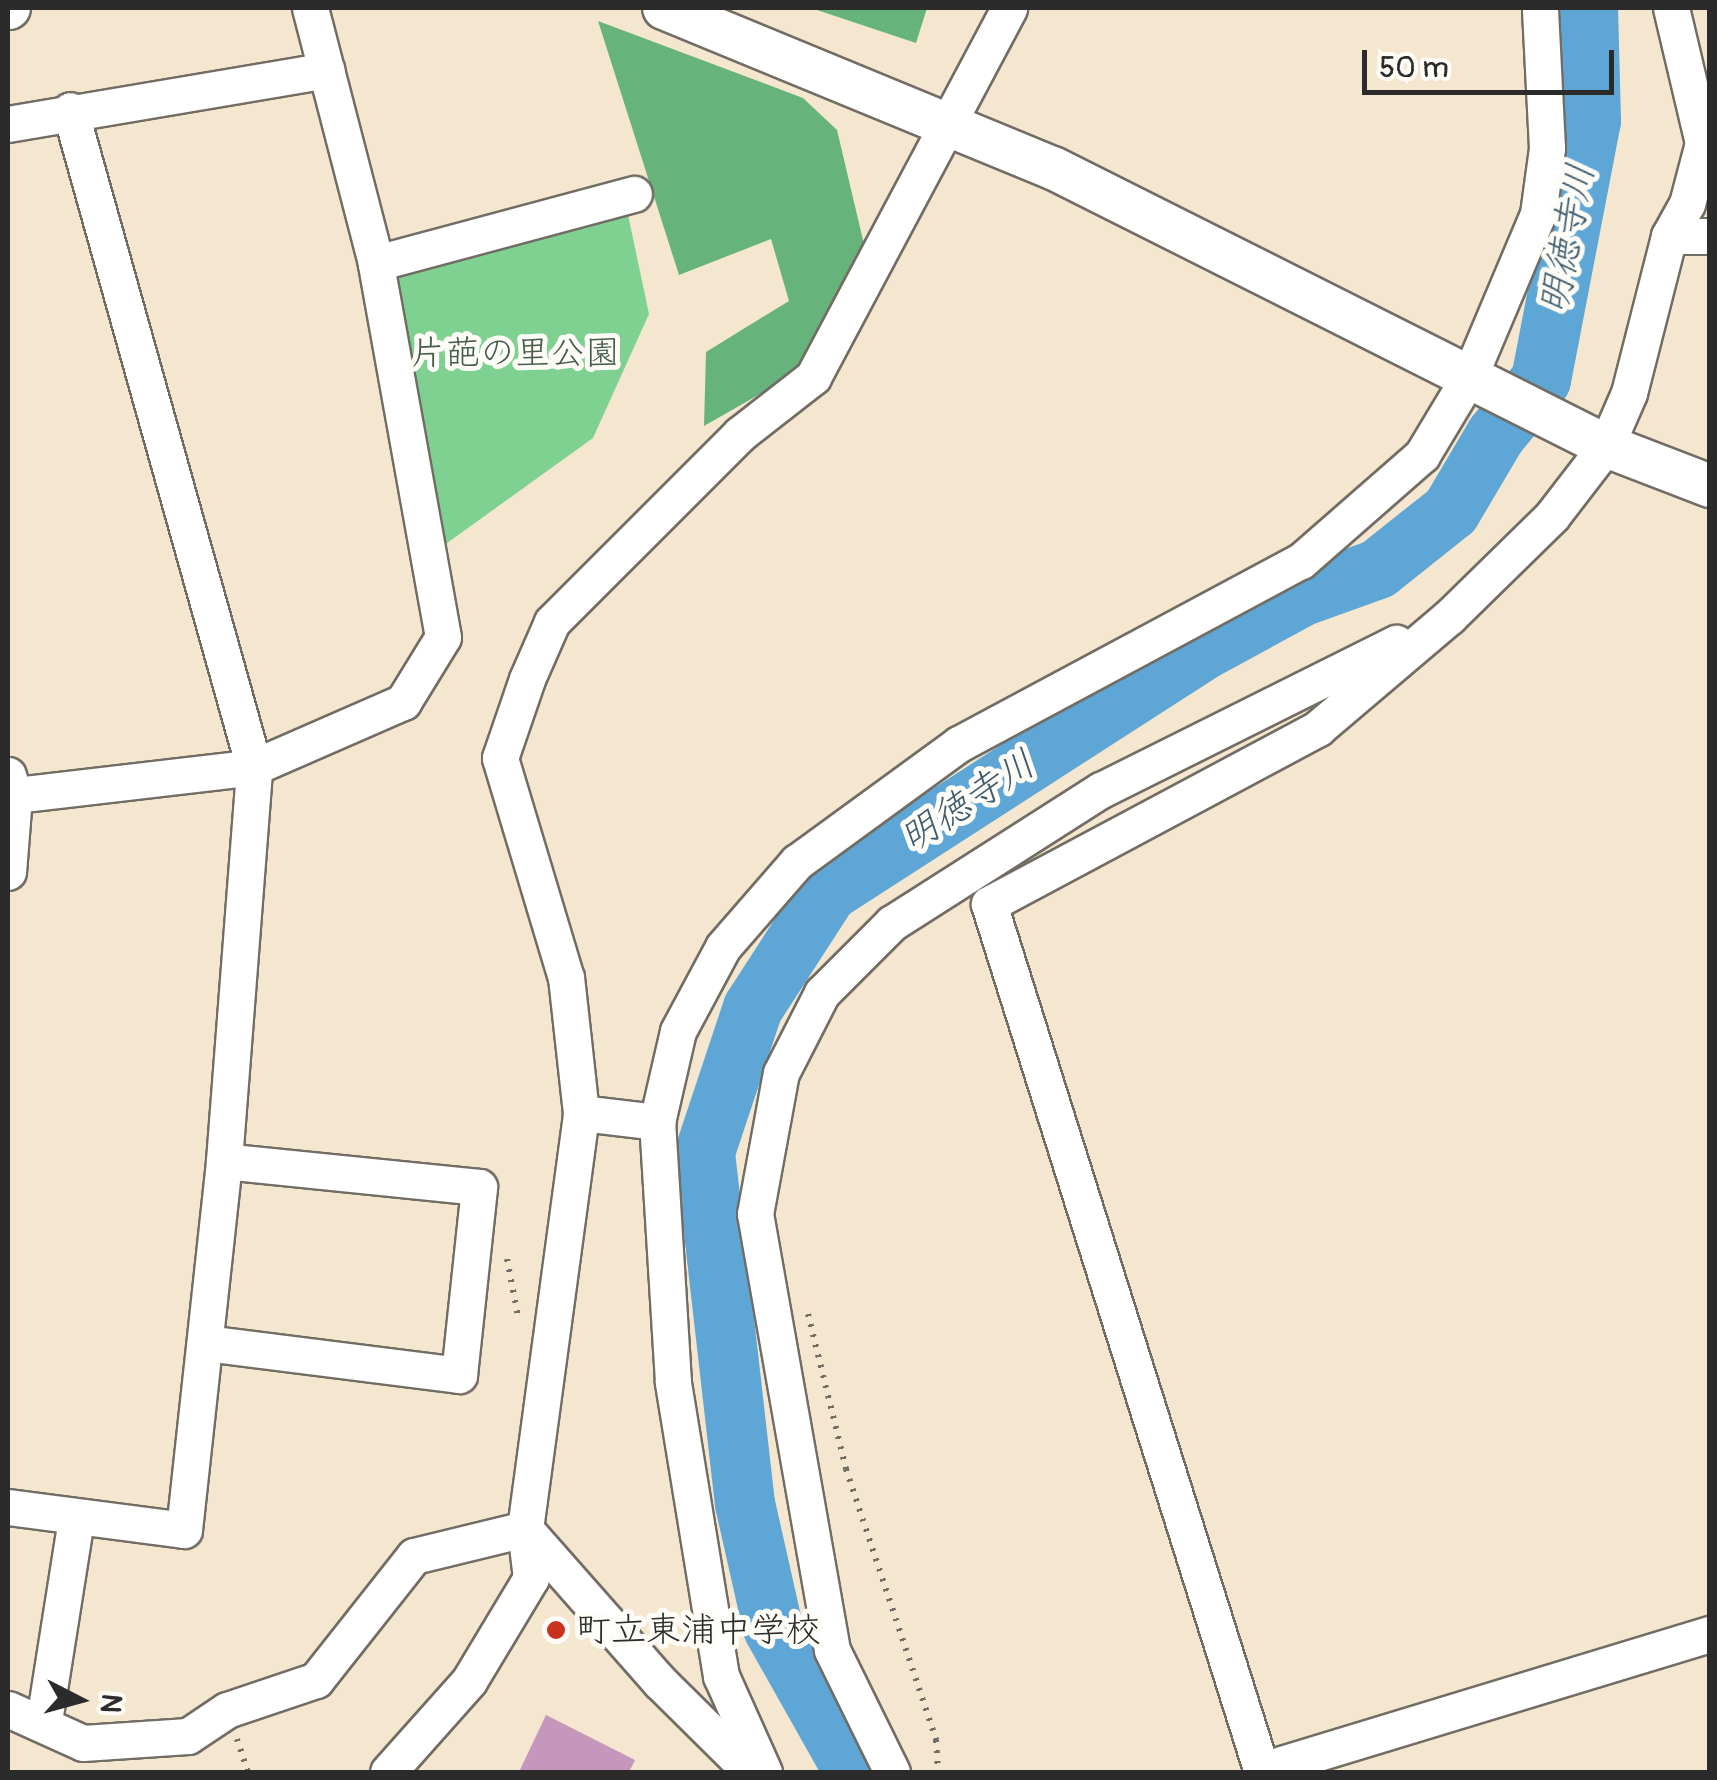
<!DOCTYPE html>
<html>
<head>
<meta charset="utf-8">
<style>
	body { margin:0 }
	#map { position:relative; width:1717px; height:1780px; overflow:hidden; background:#f5e7cf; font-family:Pangolin,"Klee One",sans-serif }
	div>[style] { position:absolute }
	.green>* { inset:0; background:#7fd192 }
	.forest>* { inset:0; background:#67b37c }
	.river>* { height:60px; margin:-30px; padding:0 30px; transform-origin:30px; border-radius:30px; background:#5ea6d5 }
	.building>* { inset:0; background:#c696bc }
	.path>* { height:6px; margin-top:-3px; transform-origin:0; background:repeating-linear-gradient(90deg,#726d64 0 2.5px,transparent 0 10.5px) }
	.roads { filter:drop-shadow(2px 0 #726d64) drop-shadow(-2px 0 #726d64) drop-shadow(0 2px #726d64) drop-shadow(0 -2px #726d64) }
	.minor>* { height:35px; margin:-17.5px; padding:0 17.5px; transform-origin:17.5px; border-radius:17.5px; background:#fff }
	.tertiary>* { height:42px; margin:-21px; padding:0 21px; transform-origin:21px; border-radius:21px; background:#fff }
	.dots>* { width:28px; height:28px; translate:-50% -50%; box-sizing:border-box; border:5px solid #fdfcf7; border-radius:50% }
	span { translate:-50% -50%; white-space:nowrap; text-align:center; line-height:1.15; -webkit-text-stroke:10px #fdfcf7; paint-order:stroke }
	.park-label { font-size:35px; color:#445d4a }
	.poi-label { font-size:35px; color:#2b2b2b }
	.left { translate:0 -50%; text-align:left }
	.water-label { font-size:38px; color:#3f5c6f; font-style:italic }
	.frame { position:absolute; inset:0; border:10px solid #2b2b2b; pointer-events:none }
	.north { position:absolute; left:30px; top:1650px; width:100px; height:100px; -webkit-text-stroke:8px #fdfcf7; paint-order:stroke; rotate:96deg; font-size:28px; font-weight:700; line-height:40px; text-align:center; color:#2b2b2b }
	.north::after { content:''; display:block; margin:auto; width:35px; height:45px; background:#2b2b2b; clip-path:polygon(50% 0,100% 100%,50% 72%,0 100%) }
	.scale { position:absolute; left:1362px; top:50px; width:252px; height:45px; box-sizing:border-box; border:5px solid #2b2b2b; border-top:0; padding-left:12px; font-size:30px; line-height:35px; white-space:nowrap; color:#2b2b2b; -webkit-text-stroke:8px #fdfcf7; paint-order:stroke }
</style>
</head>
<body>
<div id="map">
	<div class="green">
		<div style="clip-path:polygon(627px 210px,649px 314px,593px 438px,443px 546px,394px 279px)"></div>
	</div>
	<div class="forest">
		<div style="clip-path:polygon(811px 8px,927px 8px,916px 43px)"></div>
		<div style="clip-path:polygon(598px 21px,803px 98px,837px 130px,867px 257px,795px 374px,704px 426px,706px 352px,789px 301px,771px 239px,679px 275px)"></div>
	</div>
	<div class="river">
		<div style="left:854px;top:1772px;width:165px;rotate:-119.4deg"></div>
		<div style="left:773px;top:1628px;width:127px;rotate:-102.7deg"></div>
		<div style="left:745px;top:1504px;width:354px;rotate:-96.5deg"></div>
		<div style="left:705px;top:1152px;width:152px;rotate:-71.6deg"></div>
		<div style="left:753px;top:1008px;width:138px;rotate:-57.1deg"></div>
		<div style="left:828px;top:892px;width:445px;rotate:-32.8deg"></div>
		<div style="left:1202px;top:651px;width:115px;rotate:-28.6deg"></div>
		<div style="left:1303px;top:596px;width:80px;rotate:-19.8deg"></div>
		<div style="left:1378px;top:569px;width:93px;rotate:-38.5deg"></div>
		<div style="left:1451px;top:511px;width:88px;rotate:-59.4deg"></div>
		<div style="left:1496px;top:435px;width:71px;rotate:-50.7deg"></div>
		<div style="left:1541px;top:380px;width:264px;rotate:-79.1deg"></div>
		<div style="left:1591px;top:121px;width:113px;rotate:-91.5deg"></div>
	</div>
	<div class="building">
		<div style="clip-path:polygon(546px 1715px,635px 1760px,629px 1772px,519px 1772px)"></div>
	</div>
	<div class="path">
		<div style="left:507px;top:1259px;width:58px;rotate:79.1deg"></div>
		<div style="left:808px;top:1314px;width:160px;rotate:76.2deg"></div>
		<div style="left:846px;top:1469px;width:286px;rotate:71.6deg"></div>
		<div style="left:936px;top:1740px;width:32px;rotate:86deg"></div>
		<div style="left:237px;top:1739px;width:35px;rotate:72deg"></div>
	</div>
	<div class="roads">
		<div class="minor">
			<div style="left:8px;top:124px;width:323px;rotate:-9.6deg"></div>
			<div style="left:1669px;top:236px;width:37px;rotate:-61deg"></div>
			<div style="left:1687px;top:204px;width:63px;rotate:-75.3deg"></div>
			<div style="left:1703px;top:143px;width:139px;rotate:-103.3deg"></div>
			<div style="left:376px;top:263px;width:267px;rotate:-15deg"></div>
			<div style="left:8px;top:775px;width:22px;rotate:74deg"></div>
			<div style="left:14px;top:796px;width:76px;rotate:94.5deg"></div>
			<div style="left:8px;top:796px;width:248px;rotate:-6.7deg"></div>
			<div style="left:254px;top:767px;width:163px;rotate:-23.6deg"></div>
			<div style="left:403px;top:702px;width:76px;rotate:-58.4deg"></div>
			<div style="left:443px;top:637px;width:380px;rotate:-100.2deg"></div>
			<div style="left:376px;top:263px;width:263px;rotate:-104.5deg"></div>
			<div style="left:581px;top:1113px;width:136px;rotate:-96.3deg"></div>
			<div style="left:566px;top:978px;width:230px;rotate:-106.7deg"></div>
			<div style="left:500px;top:758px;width:83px;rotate:-71.1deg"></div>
			<div style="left:527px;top:679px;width:62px;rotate:-66.3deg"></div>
			<div style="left:552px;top:622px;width:266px;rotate:-45deg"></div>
			<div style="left:740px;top:434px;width:93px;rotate:-38deg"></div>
			<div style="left:813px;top:377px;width:418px;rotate:-62deg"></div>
			<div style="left:206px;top:1343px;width:255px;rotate:7.2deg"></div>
			<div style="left:459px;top:1375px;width:189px;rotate:-83.9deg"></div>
			<div style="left:479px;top:1187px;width:256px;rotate:-174.2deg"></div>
			<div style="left:8px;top:1507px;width:177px;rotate:7.4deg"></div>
			<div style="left:184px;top:1530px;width:371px;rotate:-83.8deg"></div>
			<div style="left:224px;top:1161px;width:395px;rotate:-85.6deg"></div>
			<div style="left:254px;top:767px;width:682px;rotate:-105.65deg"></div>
			<div style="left:525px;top:1529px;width:203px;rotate:48.6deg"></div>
			<div style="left:659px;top:1681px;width:129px;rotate:44.7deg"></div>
			<div style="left:8px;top:1709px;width:82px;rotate:24.4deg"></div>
			<div style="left:83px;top:1743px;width:105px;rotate:-3.8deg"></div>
			<div style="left:188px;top:1736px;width:47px;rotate:-33.7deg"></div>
			<div style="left:227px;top:1710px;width:94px;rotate:-18.6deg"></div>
			<div style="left:316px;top:1680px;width:158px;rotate:-51.7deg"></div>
			<div style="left:414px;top:1556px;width:114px;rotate:-13.7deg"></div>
			<div style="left:44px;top:1721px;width:204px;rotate:-81deg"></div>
			<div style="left:1262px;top:1770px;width:468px;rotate:-16.9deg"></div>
			<div style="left:388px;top:1772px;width:122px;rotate:-48.3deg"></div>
			<div style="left:469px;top:1681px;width:120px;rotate:-59deg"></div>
			<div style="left:531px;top:1578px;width:49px;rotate:-97deg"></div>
			<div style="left:525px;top:1529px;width:420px;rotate:-82.3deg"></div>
			<div style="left:581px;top:1113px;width:77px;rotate:6.8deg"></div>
			<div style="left:764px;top:1772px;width:105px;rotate:-114.1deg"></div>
			<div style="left:721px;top:1676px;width:298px;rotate:-99.3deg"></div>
			<div style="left:673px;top:1382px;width:260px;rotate:-93.5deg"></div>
			<div style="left:657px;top:1122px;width:93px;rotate:-77deg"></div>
			<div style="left:678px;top:1031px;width:95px;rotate:-61.8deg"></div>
			<div style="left:723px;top:947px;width:113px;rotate:-49deg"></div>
			<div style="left:797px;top:862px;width:200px;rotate:-36.1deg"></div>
			<div style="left:959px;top:744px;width:388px;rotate:-28.2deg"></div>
			<div style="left:1301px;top:561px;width:161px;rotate:-41.2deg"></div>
			<div style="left:1422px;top:455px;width:93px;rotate:-59deg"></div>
			<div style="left:1470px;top:375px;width:175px;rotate:-67.1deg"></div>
			<div style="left:1538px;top:214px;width:67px;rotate:-82.2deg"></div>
			<div style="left:1547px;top:148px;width:140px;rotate:-92.9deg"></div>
			<div style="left:892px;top:1772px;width:136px;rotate:-116.2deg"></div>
			<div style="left:832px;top:1650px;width:443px;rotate:-100deg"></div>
			<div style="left:755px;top:1214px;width:143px;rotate:-79.6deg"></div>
			<div style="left:781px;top:1073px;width:90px;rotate:-62.9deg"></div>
			<div style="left:822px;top:993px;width:99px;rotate:-45deg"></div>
			<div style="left:892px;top:923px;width:248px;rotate:-32.5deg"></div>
			<div style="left:1101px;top:790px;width:330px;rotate:-26.5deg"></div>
			<div style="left:1262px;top:1772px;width:910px;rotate:-107.46deg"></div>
			<div style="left:989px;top:904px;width:373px;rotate:-28.1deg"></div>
			<div style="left:1318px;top:728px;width:172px;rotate:-40.3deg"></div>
			<div style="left:1449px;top:617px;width:144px;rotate:-44.4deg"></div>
			<div style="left:1552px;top:516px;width:88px;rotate:-52.4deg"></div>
			<div style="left:1606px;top:446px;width:58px;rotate:-66.5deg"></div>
			<div style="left:1629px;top:393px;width:162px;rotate:-75.7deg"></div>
			<div style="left:1669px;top:236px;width:41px"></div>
		</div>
		<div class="tertiary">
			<div style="left:8px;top:8px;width:1px"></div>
			<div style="left:664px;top:8px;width:421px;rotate:22.4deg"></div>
			<div style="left:1053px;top:168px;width:619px;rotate:26.69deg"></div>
			<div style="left:1606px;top:446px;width:111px;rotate:21deg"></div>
		</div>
	</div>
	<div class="dots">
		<div style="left:556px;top:1630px;background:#c8321e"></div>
	</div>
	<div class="park-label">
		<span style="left:515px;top:353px">片葩の里公園</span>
	</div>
	<div class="poi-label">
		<span class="left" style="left:576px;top:1630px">町立東浦中学校</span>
	</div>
	<div class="water-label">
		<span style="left:1568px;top:239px;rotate:-79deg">明徳寺川</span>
		<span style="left:968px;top:802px;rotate:-33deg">明徳寺川</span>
	</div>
	<div class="frame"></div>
	<div class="north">N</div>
	<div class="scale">50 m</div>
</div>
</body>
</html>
